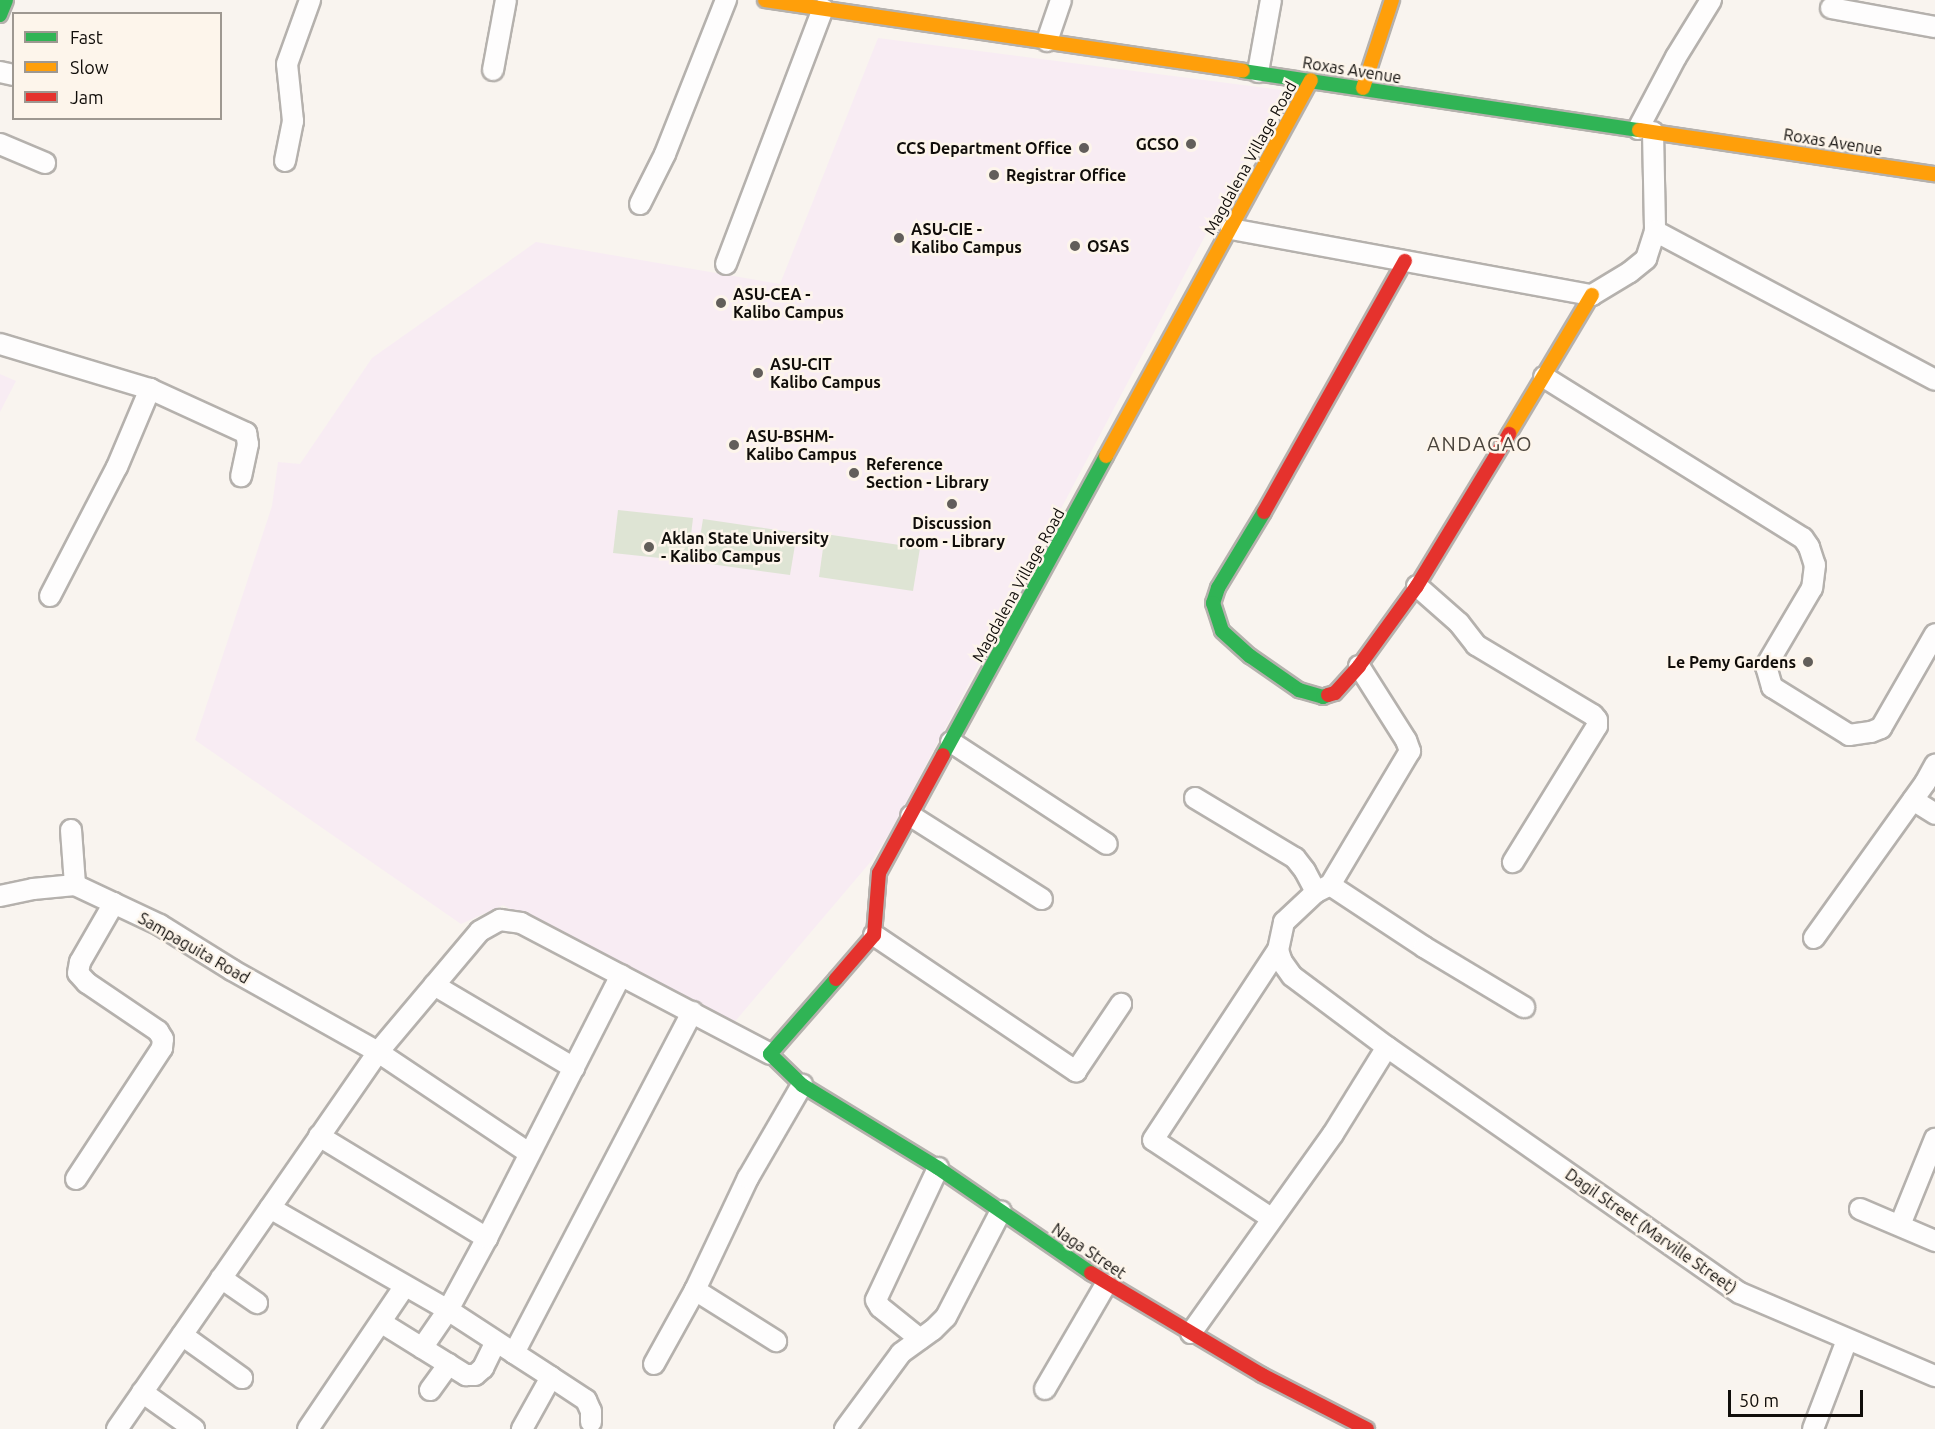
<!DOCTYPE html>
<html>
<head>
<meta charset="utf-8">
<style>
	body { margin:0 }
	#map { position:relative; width:1935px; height:1429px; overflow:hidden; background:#f9f4ef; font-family:Ubuntu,sans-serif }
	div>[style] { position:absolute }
	.education>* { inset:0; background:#f8ecf3 }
	.green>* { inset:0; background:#dee4d4 }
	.roads { filter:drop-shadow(2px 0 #b5b1ad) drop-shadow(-2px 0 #b5b1ad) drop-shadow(0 2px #b5b1ad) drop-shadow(0 -2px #b5b1ad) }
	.street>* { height:20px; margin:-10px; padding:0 10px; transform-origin:10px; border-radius:10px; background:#fefdfd }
	.fast>* { height:14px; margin:-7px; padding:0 7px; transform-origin:7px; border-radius:7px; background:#30b455 }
	.slow>* { height:14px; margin:-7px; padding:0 7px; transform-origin:7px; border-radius:7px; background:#ff9f0a }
	.jam>* { height:14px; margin:-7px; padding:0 7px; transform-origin:7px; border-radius:7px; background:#e5322d }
	.dots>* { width:16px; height:16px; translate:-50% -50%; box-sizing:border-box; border:3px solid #fdf5eb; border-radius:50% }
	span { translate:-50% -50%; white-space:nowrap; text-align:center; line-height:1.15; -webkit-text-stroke:5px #fdf5eb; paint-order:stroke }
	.street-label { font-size:16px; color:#100d0a }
	.poi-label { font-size:16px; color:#100d0a; font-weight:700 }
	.right { translate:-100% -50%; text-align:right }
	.left { translate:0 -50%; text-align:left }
	.quarter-label { font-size:20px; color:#4b453d; letter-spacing:1.5px }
	.legend { position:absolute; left:12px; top:12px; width:210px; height:108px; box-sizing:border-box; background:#fdf5eb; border:2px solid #9e9891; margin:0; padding:8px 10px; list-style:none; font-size:18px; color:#100d0a }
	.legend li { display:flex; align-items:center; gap:12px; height:30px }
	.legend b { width:30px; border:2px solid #9e9891 }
	.scale { position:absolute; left:1728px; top:1390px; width:135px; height:27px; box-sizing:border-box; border:3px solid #100d0a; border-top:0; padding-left:8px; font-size:18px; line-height:21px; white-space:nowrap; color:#100d0a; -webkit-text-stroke:4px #fdf5eb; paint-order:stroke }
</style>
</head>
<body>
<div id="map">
	<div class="education">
		<div style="clip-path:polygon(878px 38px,1282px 90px,892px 829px,873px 859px,732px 1025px,503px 905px,461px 924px,195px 740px,272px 506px,278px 462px,300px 464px,372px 358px,536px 242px,780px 284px)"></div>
		<div style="clip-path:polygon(0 374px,16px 381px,0 412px)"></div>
	</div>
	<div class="green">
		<div style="clip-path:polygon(618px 510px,693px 518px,688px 561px,613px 553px)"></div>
		<div style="clip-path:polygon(703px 519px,797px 533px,790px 575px,696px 562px)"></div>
		<div style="clip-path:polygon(825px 534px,920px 548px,913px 591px,819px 577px)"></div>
	</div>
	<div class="roads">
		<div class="street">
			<div style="left:1831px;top:8px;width:106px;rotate:10.4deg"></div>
			<div style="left:1047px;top:41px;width:43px;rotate:-71.1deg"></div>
			<div style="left:493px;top:70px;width:71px;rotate:-79.5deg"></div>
			<div style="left:0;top:72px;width:14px;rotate:12deg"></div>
			<div style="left:1258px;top:72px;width:73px;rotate:-79.8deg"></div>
			<div style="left:1638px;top:129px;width:81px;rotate:-62.2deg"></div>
			<div style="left:1676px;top:57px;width:67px;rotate:-58.4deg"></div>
			<div style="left:1653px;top:132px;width:99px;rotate:88.8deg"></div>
			<div style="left:0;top:144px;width:49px;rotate:22.9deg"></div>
			<div style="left:285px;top:161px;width:41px;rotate:-78.7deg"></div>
			<div style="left:293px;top:121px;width:57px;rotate:-96deg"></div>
			<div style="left:287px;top:64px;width:68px;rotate:-70.2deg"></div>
			<div style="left:640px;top:204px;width:56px;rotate:-63.4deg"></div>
			<div style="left:665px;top:154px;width:166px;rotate:-68.4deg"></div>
			<div style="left:1231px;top:229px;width:367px;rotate:10.4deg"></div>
			<div style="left:1592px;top:295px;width:44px;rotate:-31.2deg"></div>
			<div style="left:1630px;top:272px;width:21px;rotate:-39deg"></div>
			<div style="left:1646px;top:259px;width:29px;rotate:-72deg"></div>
			<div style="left:1655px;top:231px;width:317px;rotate:28deg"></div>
			<div style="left:726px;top:264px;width:273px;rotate:-69.2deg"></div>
			<div style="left:0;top:344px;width:157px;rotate:16.7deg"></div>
			<div style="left:150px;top:389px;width:106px;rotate:24.6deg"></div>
			<div style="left:246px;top:433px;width:11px;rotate:80deg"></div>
			<div style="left:248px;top:444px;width:33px;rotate:102deg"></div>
			<div style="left:1544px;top:377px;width:305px;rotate:31.9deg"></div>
			<div style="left:1803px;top:538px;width:11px;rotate:56deg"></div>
			<div style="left:1809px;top:547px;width:19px;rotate:72deg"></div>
			<div style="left:1815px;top:565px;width:23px;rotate:97deg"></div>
			<div style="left:1812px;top:588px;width:91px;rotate:120.5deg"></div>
			<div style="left:1766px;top:666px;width:22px;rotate:74deg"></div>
			<div style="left:1772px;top:687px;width:91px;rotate:31.9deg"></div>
			<div style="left:1849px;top:735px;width:22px;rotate:-8deg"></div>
			<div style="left:1871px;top:732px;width:11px;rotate:-22deg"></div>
			<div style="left:1881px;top:728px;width:108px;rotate:-60.1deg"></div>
			<div style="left:1417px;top:586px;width:56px;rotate:41.4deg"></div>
			<div style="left:1459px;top:623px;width:28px;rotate:52deg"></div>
			<div style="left:1476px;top:645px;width:136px;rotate:30.9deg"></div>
			<div style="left:1593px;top:715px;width:6px;rotate:51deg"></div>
			<div style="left:1597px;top:720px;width:6px;rotate:90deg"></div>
			<div style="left:1597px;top:726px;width:160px;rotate:121.7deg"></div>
			<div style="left:50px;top:596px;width:145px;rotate:-62.6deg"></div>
			<div style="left:117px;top:467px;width:85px;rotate:-67.1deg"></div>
			<div style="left:1359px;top:666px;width:88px;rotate:57.6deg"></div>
			<div style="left:1406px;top:740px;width:12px;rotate:70deg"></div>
			<div style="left:1410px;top:751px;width:156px;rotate:120.8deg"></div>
			<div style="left:1330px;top:885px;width:113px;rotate:33.4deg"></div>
			<div style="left:1424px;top:947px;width:117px;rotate:31deg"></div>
			<div style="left:951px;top:742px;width:186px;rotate:33.2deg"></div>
			<div style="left:1195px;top:798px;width:117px;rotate:31deg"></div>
			<div style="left:1295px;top:858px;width:16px;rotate:52deg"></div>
			<div style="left:1305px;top:871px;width:24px;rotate:62deg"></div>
			<div style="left:1913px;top:800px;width:26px;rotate:32deg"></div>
			<div style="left:911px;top:816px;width:155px;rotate:32.4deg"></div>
			<div style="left:71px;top:830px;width:55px;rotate:85.8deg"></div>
			<div style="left:1330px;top:885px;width:16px;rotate:153deg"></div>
			<div style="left:1316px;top:892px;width:44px;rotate:136.8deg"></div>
			<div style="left:1284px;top:922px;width:29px;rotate:102deg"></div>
			<div style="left:1278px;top:950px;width:13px;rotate:72deg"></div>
			<div style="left:1282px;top:962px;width:17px;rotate:54deg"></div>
			<div style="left:1292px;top:976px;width:119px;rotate:36.8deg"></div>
			<div style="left:1387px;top:1047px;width:430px;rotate:34.9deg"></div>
			<div style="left:1740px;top:1293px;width:212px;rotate:23.1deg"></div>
			<div style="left:0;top:896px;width:34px;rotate:-12deg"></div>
			<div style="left:33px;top:889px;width:42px;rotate:-5.4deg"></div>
			<div style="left:75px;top:885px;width:94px;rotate:25.2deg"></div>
			<div style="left:160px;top:925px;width:85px;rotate:32deg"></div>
			<div style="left:232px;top:970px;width:167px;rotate:29.3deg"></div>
			<div style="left:378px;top:1052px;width:182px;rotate:33.8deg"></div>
			<div style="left:874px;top:935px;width:244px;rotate:34deg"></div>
			<div style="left:1076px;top:1071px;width:81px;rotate:-56.1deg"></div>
			<div style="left:1814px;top:938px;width:191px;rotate:-54.4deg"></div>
			<div style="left:1925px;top:783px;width:21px;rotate:-61deg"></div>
			<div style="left:434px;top:985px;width:163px;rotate:30.7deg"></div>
			<div style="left:319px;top:1136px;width:197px;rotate:31.3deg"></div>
			<div style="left:76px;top:1179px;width:157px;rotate:-56.7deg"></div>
			<div style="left:162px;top:1048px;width:9px;rotate:-84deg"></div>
			<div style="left:163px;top:1039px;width:9px;rotate:-122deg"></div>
			<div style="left:158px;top:1031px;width:86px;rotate:-145.9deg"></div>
			<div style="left:87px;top:983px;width:13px;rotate:-132deg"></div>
			<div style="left:78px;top:973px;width:11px;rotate:-80deg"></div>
			<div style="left:80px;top:962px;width:68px;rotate:-60deg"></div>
			<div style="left:270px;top:1208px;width:205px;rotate:29.8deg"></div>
			<div style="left:448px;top:1310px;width:79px;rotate:33.1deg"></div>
			<div style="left:514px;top:1353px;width:385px;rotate:-62.4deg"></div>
			<div style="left:1860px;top:1209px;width:82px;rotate:23.1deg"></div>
			<div style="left:1271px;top:1218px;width:141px;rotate:-146.5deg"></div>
			<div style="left:1153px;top:1140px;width:227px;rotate:-56.7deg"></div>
			<div style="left:1900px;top:1225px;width:93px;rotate:-67.9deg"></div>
			<div style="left:221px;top:1278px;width:44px;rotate:34.8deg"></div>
			<div style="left:695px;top:1290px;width:96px;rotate:32.2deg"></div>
			<div style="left:382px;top:1323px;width:99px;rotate:31.8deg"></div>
			<div style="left:466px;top:1375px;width:9px"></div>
			<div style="left:475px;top:1375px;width:11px;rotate:-41deg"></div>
			<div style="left:483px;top:1368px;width:28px;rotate:-64deg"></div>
			<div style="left:1191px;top:1333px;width:244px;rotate:-54.5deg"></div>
			<div style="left:1333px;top:1134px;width:102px;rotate:-58.2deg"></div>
			<div style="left:182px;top:1335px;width:74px;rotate:35.6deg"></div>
			<div style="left:920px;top:1339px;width:51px;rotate:-141.3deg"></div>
			<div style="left:880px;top:1307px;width:8px;rotate:-120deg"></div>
			<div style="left:876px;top:1300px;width:146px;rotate:-64.8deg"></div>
			<div style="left:422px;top:1348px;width:46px;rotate:-55.6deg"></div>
			<div style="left:448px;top:1310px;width:82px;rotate:-61.6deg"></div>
			<div style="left:487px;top:1238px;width:295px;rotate:-63deg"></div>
			<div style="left:514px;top:1353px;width:44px;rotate:33deg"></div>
			<div style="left:551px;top:1377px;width:60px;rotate:119.1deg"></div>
			<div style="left:654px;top:1364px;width:85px;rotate:-61deg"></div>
			<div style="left:695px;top:1290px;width:124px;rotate:-64.7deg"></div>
			<div style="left:748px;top:1178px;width:108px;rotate:-59.9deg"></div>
			<div style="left:551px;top:1377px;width:42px;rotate:33.3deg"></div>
			<div style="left:586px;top:1400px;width:12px;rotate:66deg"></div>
			<div style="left:591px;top:1411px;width:11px;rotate:90deg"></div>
			<div style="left:1045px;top:1389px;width:121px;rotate:-59.8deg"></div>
			<div style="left:430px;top:1390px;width:32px;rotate:-54deg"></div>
			<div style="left:142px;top:1392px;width:64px;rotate:35.4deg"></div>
			<div style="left:117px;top:1429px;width:459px;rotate:-55.3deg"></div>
			<div style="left:378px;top:1052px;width:158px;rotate:-49.9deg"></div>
			<div style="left:480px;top:931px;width:23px;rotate:-29deg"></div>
			<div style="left:500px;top:920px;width:21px;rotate:8deg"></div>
			<div style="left:521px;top:923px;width:281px;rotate:27.7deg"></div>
			<div style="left:308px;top:1429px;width:171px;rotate:-55.9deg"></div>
			<div style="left:845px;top:1429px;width:94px;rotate:-53.6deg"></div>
			<div style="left:901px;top:1353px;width:39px;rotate:-36deg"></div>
			<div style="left:933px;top:1330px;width:18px;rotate:-45deg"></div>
			<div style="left:946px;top:1317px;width:119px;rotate:-62.6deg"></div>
			<div style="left:1813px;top:1429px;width:95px;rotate:-69.1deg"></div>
		</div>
		<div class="fast">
			<div style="left:0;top:15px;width:16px;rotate:-68deg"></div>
			<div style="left:1243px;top:71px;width:400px;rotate:8.5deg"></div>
			<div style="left:1264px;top:512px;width:89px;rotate:121.2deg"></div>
			<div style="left:1218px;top:588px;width:16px;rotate:108deg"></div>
			<div style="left:1213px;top:603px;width:29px;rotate:72deg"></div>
			<div style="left:1222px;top:631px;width:38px;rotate:42deg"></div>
			<div style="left:1250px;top:656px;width:60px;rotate:34.8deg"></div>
			<div style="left:1299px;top:690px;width:25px;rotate:16deg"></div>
			<div style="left:1323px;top:697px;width:5px;rotate:-22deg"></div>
			<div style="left:943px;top:755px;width:341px;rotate:-61.4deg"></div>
			<div style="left:836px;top:979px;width:100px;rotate:131.3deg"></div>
			<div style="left:770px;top:1054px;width:45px;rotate:44.1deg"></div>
			<div style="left:802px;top:1085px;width:159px;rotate:31.4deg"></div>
			<div style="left:938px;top:1168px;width:186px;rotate:34.5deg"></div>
		</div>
		<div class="slow">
			<div style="left:765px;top:0;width:483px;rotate:8.4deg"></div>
			<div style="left:1363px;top:88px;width:93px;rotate:-71.8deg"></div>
			<div style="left:1639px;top:130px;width:299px;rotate:8.5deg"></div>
			<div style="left:1509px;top:434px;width:162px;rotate:-59.2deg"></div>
			<div style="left:1106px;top:456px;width:428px;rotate:-61.4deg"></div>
		</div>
		<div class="jam">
			<div style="left:1264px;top:512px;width:288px;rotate:-60.7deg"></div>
			<div style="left:1328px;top:695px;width:7px;rotate:-16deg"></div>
			<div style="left:1335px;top:693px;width:36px;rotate:-48deg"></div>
			<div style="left:1359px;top:666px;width:99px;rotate:-54.1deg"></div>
			<div style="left:1417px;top:586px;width:178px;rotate:-58.8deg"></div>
			<div style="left:836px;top:979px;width:58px;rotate:-49.2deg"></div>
			<div style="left:874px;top:935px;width:62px;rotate:-85.4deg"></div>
			<div style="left:879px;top:873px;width:134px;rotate:-61.5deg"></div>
			<div style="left:1091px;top:1273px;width:199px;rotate:30.8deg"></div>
			<div style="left:1262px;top:1375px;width:118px;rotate:27.2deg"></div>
		</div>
	</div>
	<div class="dots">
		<div style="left:1191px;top:144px;background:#625e5a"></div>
		<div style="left:1084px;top:148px;background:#625e5a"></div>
		<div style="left:994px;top:175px;background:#625e5a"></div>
		<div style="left:899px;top:238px;background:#625e5a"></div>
		<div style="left:1075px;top:246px;background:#625e5a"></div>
		<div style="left:721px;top:303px;background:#625e5a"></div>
		<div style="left:758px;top:373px;background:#625e5a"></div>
		<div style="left:734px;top:445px;background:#625e5a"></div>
		<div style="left:854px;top:473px;background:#625e5a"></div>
		<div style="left:952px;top:504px;background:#625e5a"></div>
		<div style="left:649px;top:547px;background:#625e5a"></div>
		<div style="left:1808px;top:662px;background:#625e5a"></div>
	</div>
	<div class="street-label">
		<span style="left:1352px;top:70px;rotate:9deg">Roxas Avenue</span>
		<span style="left:1833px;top:142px;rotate:9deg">Roxas Avenue</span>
		<span style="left:1250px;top:158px;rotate:-61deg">Magdalena Village Road</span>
		<span style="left:1018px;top:585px;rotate:-61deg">Magdalena Village Road</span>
		<span style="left:194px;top:948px;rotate:30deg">Sampaguita Road</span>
		<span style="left:1651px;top:1231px;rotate:35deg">Dagil Street (Marville Street)</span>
		<span style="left:1089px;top:1251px;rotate:34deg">Naga Street</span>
	</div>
	<div class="poi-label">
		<span class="right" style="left:1179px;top:144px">GCSO</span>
		<span class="right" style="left:1072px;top:148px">CCS Department Office</span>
		<span class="left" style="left:1006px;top:175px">Registrar Office</span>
		<span class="left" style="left:911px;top:238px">ASU-CIE -<br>Kalibo Campus</span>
		<span class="left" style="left:1087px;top:246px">OSAS</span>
		<span class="left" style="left:733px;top:303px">ASU-CEA -<br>Kalibo Campus</span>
		<span class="left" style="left:770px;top:373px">ASU-CIT<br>Kalibo Campus</span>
		<span class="left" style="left:746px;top:445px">ASU-BSHM-<br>Kalibo Campus</span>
		<span class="left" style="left:866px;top:473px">Reference<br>Section - Library</span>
		<span style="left:952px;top:532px">Discussion<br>room - Library</span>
		<span class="left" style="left:661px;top:547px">Aklan State University<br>- Kalibo Campus</span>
		<span class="right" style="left:1796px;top:662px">Le Pemy Gardens</span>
	</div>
	<div class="quarter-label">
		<span style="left:1480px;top:443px">ANDAGAO</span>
	</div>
	<ul class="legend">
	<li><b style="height:8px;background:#30b455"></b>Fast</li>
	<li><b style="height:8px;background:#ff9f0a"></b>Slow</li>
	<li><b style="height:8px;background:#e5322d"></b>Jam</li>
	</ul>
	<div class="scale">50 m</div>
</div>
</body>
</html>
